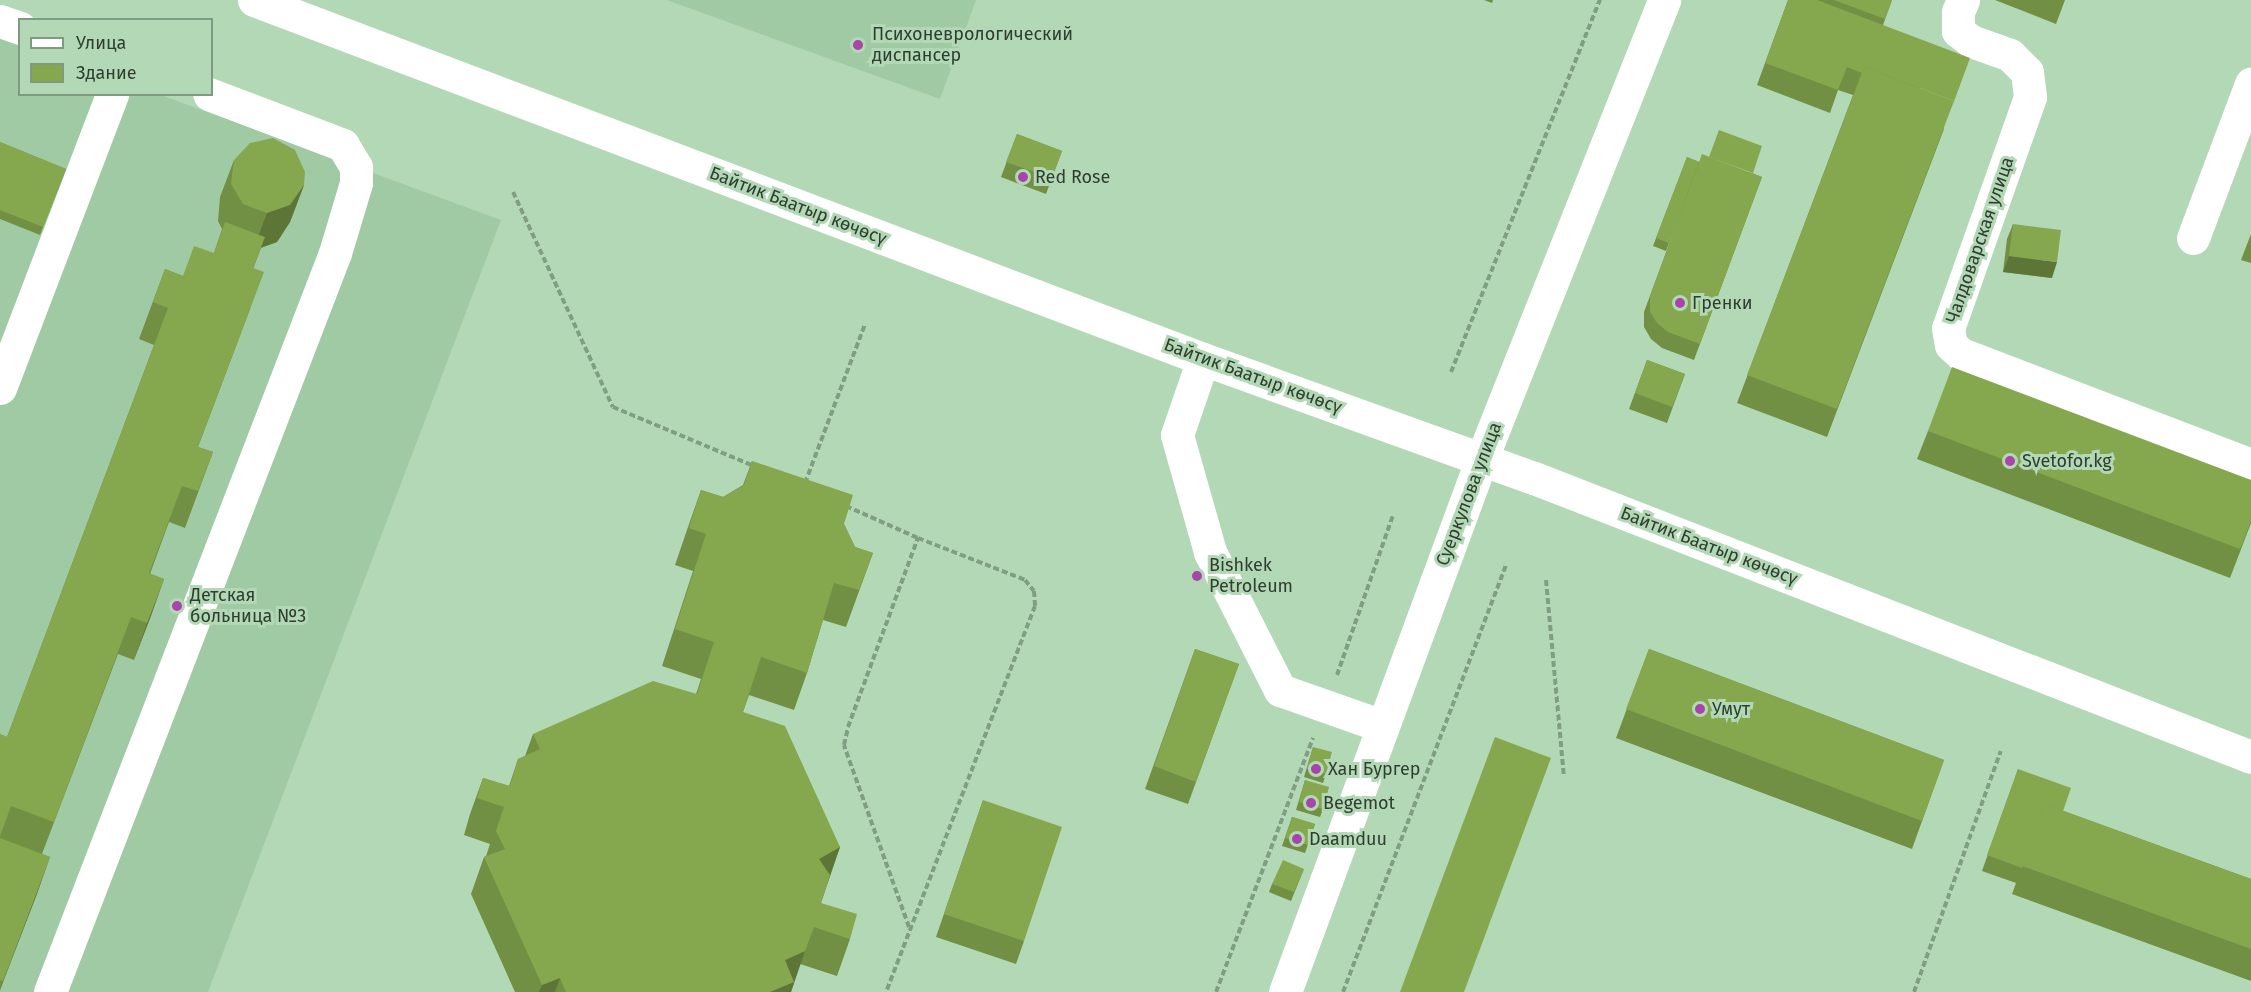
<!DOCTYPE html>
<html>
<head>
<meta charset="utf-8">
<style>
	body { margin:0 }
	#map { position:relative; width:2251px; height:992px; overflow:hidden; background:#b2d8b5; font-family:"Fira Sans",sans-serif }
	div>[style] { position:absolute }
	.built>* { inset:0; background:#a0caa4 }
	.path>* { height:4px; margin-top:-2px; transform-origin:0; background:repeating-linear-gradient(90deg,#819e83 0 6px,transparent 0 9px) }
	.minor>* { height:33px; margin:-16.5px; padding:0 16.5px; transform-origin:16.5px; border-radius:16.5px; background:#fff }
	.major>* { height:33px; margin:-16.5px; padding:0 16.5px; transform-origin:16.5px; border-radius:16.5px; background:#fff }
	.wall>* { inset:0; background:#729044 }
	.shaded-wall>* { inset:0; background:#5d7637 }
	.building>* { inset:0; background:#85a84f }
	.dots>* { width:16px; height:16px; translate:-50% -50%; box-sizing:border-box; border:3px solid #b2d8b5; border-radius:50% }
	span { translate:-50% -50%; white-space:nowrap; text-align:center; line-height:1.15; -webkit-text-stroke:6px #b2d8b5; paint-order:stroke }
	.poi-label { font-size:18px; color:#2f3e30 }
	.left { translate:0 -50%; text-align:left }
	.street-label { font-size:18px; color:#2f3e30 }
	.legend { position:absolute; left:18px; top:18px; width:195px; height:78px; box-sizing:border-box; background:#b2d8b5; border:2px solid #7e9a80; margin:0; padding:8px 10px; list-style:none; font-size:18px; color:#2f3e30 }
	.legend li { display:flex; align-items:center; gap:12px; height:30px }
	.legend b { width:30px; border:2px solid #7e9a80 }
</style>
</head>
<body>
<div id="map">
	<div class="built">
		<div style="clip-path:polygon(667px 0,976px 0,940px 99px)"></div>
		<div style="clip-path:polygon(0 35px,19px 42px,20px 94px,161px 95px,501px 220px,208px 992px,0 992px)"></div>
	</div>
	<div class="path">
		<div style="left:513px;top:192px;width:237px;rotate:65.1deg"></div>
		<div style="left:613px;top:407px;width:153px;rotate:22.7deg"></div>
		<div style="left:1451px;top:372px;width:401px;rotate:-68.2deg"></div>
		<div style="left:805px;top:483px;width:170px;rotate:-69.3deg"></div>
		<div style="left:846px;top:506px;width:79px;rotate:24deg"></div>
		<div style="left:918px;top:538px;width:115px;rotate:21.4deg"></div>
		<div style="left:1025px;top:580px;width:14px;rotate:51deg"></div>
		<div style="left:1034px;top:591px;width:15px;rotate:86deg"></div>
		<div style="left:1035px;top:606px;width:414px;rotate:111.1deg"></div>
		<div style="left:1546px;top:580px;width:197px;rotate:84.8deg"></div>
		<div style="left:1337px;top:675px;width:170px;rotate:-70.7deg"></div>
		<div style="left:909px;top:927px;width:193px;rotate:-109.7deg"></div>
		<div style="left:844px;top:745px;width:18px;rotate:-77deg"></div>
		<div style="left:848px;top:727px;width:202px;rotate:-69.7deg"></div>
		<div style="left:1216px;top:992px;width:272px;rotate:-69.1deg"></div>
		<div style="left:1343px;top:992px;width:457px;rotate:-69.1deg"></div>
		<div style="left:1914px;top:992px;width:256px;rotate:-70.2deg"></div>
	</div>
	<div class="minor">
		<div style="left:1963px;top:0;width:13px;rotate:113deg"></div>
		<div style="left:1958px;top:12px;width:19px;rotate:90deg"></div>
		<div style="left:1958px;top:31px;width:16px;rotate:38deg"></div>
		<div style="left:1971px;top:41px;width:41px;rotate:19.7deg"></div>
		<div style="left:2010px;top:55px;width:24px;rotate:45deg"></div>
		<div style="left:2027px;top:72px;width:25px;rotate:83deg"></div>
		<div style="left:2030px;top:97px;width:245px;rotate:109.5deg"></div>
		<div style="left:1948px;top:328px;width:17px;rotate:80deg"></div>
		<div style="left:1951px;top:345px;width:13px;rotate:42deg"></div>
		<div style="left:1961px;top:354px;width:311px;rotate:20.9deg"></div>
		<div style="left:0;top:21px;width:21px;rotate:19deg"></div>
		<div style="left:2193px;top:238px;width:165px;rotate:-69.4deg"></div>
		<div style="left:1203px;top:359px;width:80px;rotate:108.9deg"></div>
		<div style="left:1177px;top:435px;width:122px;rotate:74.2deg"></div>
		<div style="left:1210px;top:552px;width:155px;rotate:63.1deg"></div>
		<div style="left:1280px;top:690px;width:108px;rotate:19.4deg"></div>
		<div style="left:0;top:388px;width:315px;rotate:-69.1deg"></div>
		<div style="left:50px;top:992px;width:792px;rotate:-68.91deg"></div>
		<div style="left:335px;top:253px;width:73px;rotate:-73.3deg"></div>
		<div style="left:356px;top:183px;width:16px;rotate:-90deg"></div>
		<div style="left:356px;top:167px;width:26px;rotate:-121deg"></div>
		<div style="left:343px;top:145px;width:143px;rotate:-159.2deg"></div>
		<div style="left:1285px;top:992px;width:569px;rotate:-69.75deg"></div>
		<div style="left:1482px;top:458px;width:493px;rotate:-68.3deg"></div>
	</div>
	<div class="major">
		<div style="left:254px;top:0;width:1015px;rotate:20.72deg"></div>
		<div style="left:1203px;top:359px;width:352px;rotate:19.8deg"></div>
		<div style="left:1534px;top:478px;width:769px;rotate:21.26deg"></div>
	</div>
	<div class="wall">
		<div style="clip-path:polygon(1484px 0,1493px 0,1492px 3px)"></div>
		<div style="clip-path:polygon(1788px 0,1892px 0,1883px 25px,1944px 129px,1827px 437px,1737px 403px,1853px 95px,1838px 90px,1830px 113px,1757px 85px)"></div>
		<div style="clip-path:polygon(1995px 0,2065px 0,2056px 24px)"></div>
		<div style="clip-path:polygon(1017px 134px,1062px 151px,1046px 194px,1001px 177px)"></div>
		<div style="clip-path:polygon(0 142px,66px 169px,40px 235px,0 219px)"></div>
		<div style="clip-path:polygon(1687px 157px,1699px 162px,1752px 173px,1762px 177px,1694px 360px,1662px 348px,1651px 339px,1644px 327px,1644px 312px,1693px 180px,1666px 251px,1653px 246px)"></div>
		<div style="clip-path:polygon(234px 160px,304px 185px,290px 222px,277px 242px,261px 248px,253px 269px,250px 309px,198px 447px,213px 452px,185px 528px,169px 522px,150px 574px,164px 579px,134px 660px,118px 654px,42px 854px,50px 857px,0 990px,0 734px,7px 737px,154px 345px,139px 339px,165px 269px,183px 276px,214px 253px,222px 229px,218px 221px,220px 197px)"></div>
		<div style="clip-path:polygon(2013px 224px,2052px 278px,2003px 272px,2007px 239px)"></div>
		<div style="clip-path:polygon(2251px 234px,2251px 263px,2241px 260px)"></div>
		<div style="clip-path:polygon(1647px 360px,1685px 374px,1667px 423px,1629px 409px)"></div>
		<div style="clip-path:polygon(1928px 431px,2251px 480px,2251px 523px,2230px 578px,1917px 459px)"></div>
		<div style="clip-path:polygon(752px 461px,844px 524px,855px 547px,873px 553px,846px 627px,823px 620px,807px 673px,794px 710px,749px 695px,743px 712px,840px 847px,821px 903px,850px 939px,837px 976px,800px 964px,791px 992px,515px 992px,471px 894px,484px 857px,486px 856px,490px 844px,464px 835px,470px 814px,483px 778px,509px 786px,518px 759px,525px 756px,533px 734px,696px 694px,701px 679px,662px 666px,693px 571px,675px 565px,688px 527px,701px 490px,723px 497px,743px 485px)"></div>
		<div style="clip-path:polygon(1195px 649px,1239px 664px,1188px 804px,1145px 789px)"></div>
		<div style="clip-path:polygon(1649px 649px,1944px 760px,1912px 849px,1616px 738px)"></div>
		<div style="clip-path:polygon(1313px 747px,1326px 774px,1323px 783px,1304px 777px)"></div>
		<div style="clip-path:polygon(2018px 769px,2063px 811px,2251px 879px,2251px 981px,2012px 894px,2016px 883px,1982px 871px)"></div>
		<div style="clip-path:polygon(1305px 780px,1323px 809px,1320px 817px,1296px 810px)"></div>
		<div style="clip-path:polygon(983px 800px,1024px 941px,1016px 964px,936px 937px)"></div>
		<div style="clip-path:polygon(1292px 817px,1315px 824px,1305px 853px,1282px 846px)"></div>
		<div style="clip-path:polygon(1304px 869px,1291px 901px,1269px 892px,1272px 884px)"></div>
	</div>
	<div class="shaded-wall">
		<div style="clip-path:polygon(304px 185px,290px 222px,277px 242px,253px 250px,267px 213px)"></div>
		<div style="clip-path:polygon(2009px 256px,2057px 262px,2052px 278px,2003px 272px)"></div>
		<div style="clip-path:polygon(164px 579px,151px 616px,134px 660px,147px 623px)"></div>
		<div style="clip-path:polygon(840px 847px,827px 884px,819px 859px)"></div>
		<div style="clip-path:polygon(50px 857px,37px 894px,0 990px,0 989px)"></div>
		<div style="clip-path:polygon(805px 951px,791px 992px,770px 992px,785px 960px)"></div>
		<div style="clip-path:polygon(560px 978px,555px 992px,539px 992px,542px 985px)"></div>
	</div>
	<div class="building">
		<div style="clip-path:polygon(1788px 0,1817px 0,1970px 58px,1952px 107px,1954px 101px,1864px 67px,1862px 73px,1847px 67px,1838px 90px,1765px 63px)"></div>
		<div style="clip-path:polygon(1834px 0,1892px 0,1885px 19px)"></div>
		<div style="clip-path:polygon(1864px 67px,1954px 101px,1837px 409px,1747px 375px)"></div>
		<div style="clip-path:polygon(1719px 130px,1762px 146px,1753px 173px,1709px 157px)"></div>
		<div style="clip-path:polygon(1017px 134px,1062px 151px,1052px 178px,1006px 162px)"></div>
		<div style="clip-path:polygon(273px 138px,295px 150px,305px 172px,304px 185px,290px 205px,267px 213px,243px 204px,231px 184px,234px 160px,250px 143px)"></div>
		<div style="clip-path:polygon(0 142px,66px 169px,43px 227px,0 210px)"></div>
		<div style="clip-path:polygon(1702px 154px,1762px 177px,1700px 344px,1668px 332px,1657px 323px,1650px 312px,1650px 296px)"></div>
		<div style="clip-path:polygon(1687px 157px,1699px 162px,1669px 243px,1656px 238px)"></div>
		<div style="clip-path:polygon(225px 222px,265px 237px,253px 268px,264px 272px,198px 447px,213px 452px,198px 491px,182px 486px,149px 573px,164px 579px,147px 623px,131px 617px,54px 822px,11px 806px,0 836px,0 734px,7px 737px,168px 308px,153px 302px,165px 269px,183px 276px,194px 246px,214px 253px)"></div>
		<div style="clip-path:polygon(2013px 224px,2061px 230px,2057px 262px,2009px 256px)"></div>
		<div style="clip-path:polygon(1647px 360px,1685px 374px,1672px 407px,1635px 393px)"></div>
		<div style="clip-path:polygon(1952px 367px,2251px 480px,2251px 521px,2240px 549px,1928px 431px)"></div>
		<div style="clip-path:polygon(752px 461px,853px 495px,844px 524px,855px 547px,873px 553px,859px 590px,834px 583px,807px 673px,761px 657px,743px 712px,785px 726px,840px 847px,819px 859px,830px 875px,821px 903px,857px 914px,850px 939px,814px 927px,805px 951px,785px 960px,794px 982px,770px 992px,566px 992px,560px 978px,542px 985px,484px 857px,505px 849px,496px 831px,504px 807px,477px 798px,483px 778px,510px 786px,518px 759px,540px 749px,533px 734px,653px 681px,697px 694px,714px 642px,675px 629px,706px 534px,689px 528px,701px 490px,723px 497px,744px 485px)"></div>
		<div style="clip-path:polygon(1195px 649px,1239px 664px,1196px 782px,1154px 766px)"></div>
		<div style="clip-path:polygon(1649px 649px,1944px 760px,1922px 821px,1626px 709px)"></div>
		<div style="clip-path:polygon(1495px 737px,1551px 758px,1464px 992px,1400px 992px)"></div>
		<div style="clip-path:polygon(1313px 747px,1332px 752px,1326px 774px,1307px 769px)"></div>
		<div style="clip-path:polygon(2018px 769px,2071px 788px,2063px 811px,2045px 804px,2022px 868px,1987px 855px)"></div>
		<div style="clip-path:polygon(1305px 780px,1329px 787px,1323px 809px,1299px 802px)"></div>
		<div style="clip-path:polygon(983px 800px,1062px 827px,1024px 941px,944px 914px)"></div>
		<div style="clip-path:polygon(2045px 804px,2251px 879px,2251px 949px,2022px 866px)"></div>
		<div style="clip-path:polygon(1292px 817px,1315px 824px,1308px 845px,1285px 838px)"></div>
		<div style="clip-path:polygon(0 838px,50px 857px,3px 981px,0 980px)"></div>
		<div style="clip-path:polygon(1283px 860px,1304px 869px,1294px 892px,1272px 884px)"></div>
	</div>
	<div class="dots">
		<div style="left:858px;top:45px;background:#a945aa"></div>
		<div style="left:1023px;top:177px;background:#a945aa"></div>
		<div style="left:1680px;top:303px;background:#a945aa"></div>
		<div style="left:2010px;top:461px;background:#a945aa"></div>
		<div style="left:1197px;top:576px;background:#a945aa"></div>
		<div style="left:177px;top:606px;background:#a945aa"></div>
		<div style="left:1700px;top:709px;background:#a945aa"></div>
		<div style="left:1316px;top:769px;background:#a945aa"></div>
		<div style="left:1311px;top:803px;background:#a945aa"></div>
		<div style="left:1297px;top:839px;background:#a945aa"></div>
	</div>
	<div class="poi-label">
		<span class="left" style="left:872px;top:45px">Психоневрологический<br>диспансер</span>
		<span class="left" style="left:1035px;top:177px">Red Rose</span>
		<span class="left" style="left:1692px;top:303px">Гренки</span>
		<span class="left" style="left:2022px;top:461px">Svetofor.kg</span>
		<span class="left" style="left:1209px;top:576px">Bishkek<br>Petroleum</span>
		<span class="left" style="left:190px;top:606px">Детская<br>больница №3</span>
		<span class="left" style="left:1712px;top:709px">Умут</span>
		<span class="left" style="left:1328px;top:769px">Хан Бургер</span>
		<span class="left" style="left:1323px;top:803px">Begemot</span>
		<span class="left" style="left:1309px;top:839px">Daamduu</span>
	</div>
	<div class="street-label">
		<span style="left:798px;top:206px;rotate:21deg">Байтик Баатыр көчөсү</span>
		<span style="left:1980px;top:240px;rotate:-71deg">Чалдоварская улица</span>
		<span style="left:1253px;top:376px;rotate:20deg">Байтик Баатыр көчөсү</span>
		<span style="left:1469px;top:494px;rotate:-69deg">Суеркулова улица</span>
		<span style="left:1709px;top:546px;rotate:21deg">Байтик Баатыр көчөсү</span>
	</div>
	<ul class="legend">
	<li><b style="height:8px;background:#fff"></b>Улица</li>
	<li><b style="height:16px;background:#85a84f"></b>Здание</li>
	</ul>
</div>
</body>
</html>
